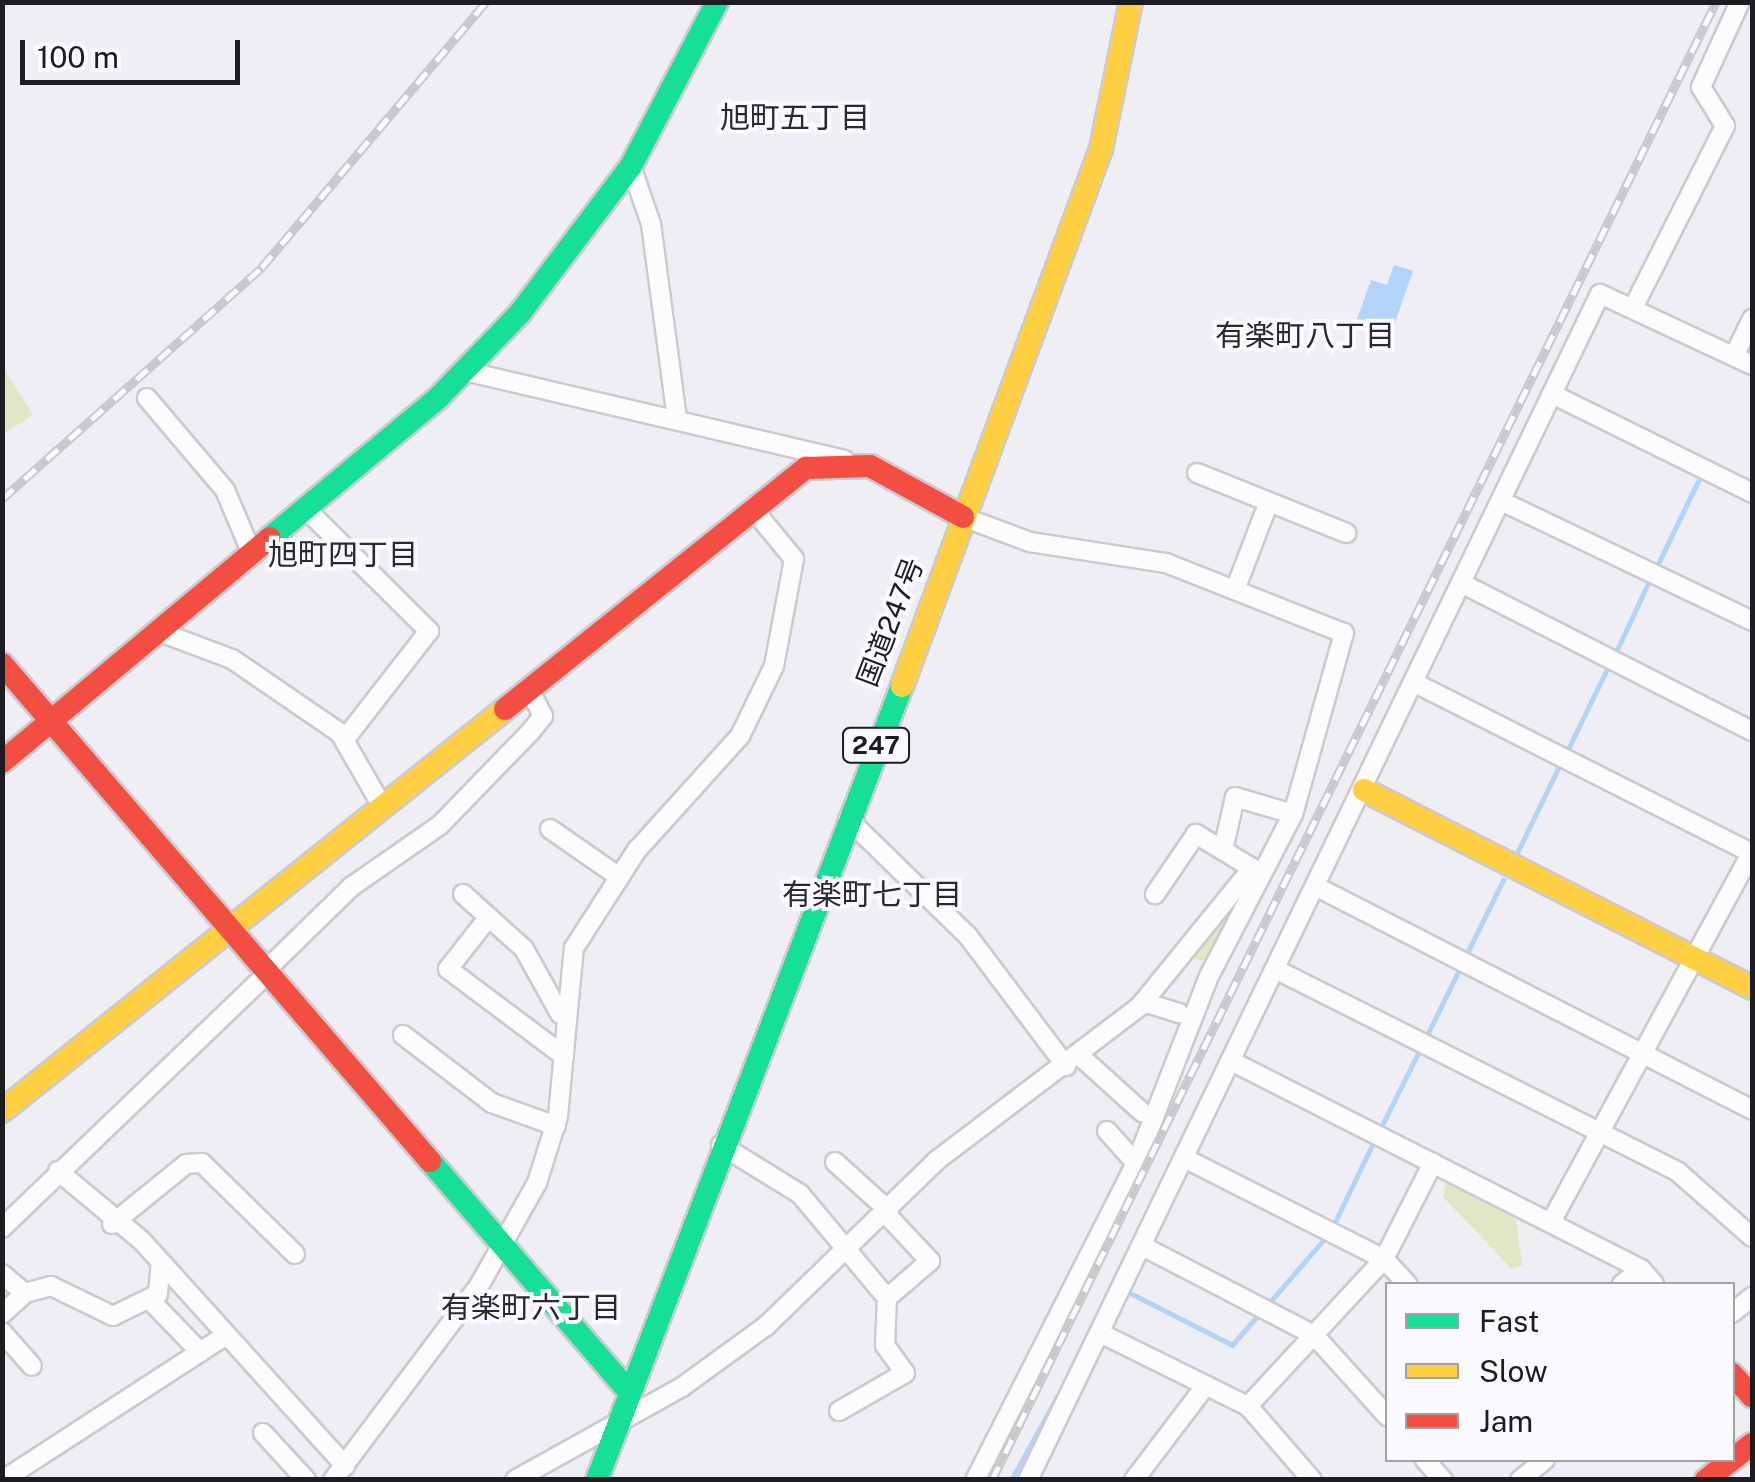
<!DOCTYPE html>
<html>
<head>
<meta charset="utf-8">
<style>
	body { margin:0 }
	#map { position:relative; width:1755px; height:1482px; overflow:hidden; background:#efeef4; font-family:"Public Sans","Noto Sans JP",sans-serif }
	div>[style] { position:absolute }
	.green>* { inset:0; background:#e0e7c4 }
	.water>* { inset:0; background:#b1d4f8 }
	.stream>* { height:5px; margin:-2.5px; padding:0 2.5px; transform-origin:2.5px; border-radius:2.5px; background:#b1d4f8 }
	.roads { filter:drop-shadow(2px 0 #cbcacf) drop-shadow(-2px 0 #cbcacf) drop-shadow(0 2px #cbcacf) drop-shadow(0 -2px #cbcacf) }
	.street>* { height:18px; margin:-9px; padding:0 9px; transform-origin:9px; border-radius:9px; background:#fdfcfd }
	.fast>* { height:22px; margin:-11px; padding:0 11px; transform-origin:11px; border-radius:11px; background:#16e098 }
	.slow>* { height:22px; margin:-11px; padding:0 11px; transform-origin:11px; border-radius:11px; background:#ffcf43 }
	.jam>* { height:22px; margin:-11px; padding:0 11px; transform-origin:11px; border-radius:11px; background:#f24e42 }
	.rail>* { height:9px; margin-top:-4.5px; transform-origin:0; background:repeating-linear-gradient(90deg,#faf9fe 0 15px,#c9c9ca 0 30px); box-sizing:border-box; border-block:2px solid #c9c9ca }
	span { translate:-50% -50%; white-space:nowrap; text-align:center; line-height:1.15; -webkit-text-stroke:8px #faf9fe; paint-order:stroke }
	.shield-label span { padding:2px 8px; background:#faf9fe; border:2px solid; border-radius:8px; -webkit-text-stroke-width:0 }
	.shield-label { font-size:25px; color:#1d1c20; font-weight:700 }
	.street-label { font-size:28px; color:#1d1c20 }
	.neighbourhood-label { font-size:30px; color:#2a2832 }
	.frame { position:absolute; inset:0; border:5px solid #1d1c20; pointer-events:none }
	.legend { position:absolute; left:1385px; top:1282px; width:350px; height:180px; box-sizing:border-box; background:#faf9fe; border:2px solid #a2a1a5; margin:0; padding:12px 18px; list-style:none; font-size:30px; color:#1d1c20 }
	.legend li { display:flex; align-items:center; gap:20px; height:50px }
	.legend b { width:50px; border:2px solid #a2a1a5 }
	.scale { position:absolute; left:20px; top:40px; width:220px; height:45px; box-sizing:border-box; border:5px solid #1d1c20; border-top:0; padding-left:12px; font-size:30px; line-height:35px; white-space:nowrap; color:#1d1c20; -webkit-text-stroke:8px #faf9fe; paint-order:stroke }
</style>
</head>
<body>
<div id="map">
	<div class="green">
		<div style="clip-path:polygon(3px 367px,33px 415px,3px 434px,2px 434px)"></div>
		<div style="clip-path:polygon(1222px 916px,1228px 920px,1207px 961px,1190px 958px)"></div>
		<div style="clip-path:polygon(1446px 1183px,1516px 1219px,1522px 1265px,1512px 1269px,1443px 1197px)"></div>
	</div>
	<div class="water">
		<div style="clip-path:polygon(1394px 265px,1413px 271px,1392px 331px,1357px 319px,1371px 280px,1387px 285px)"></div>
	</div>
	<div class="stream">
		<div style="left:1656px;top:568px;width:101px;rotate:-64.2deg"></div>
		<div style="left:1615px;top:654px;width:81px;rotate:-65deg"></div>
		<div style="left:1567px;top:751px;width:93px;rotate:-64deg"></div>
		<div style="left:1517px;top:853px;width:99px;rotate:-64.2deg"></div>
		<div style="left:1466px;top:955px;width:84px;rotate:-63.7deg"></div>
		<div style="left:1426px;top:1037px;width:77px;rotate:-63.8deg"></div>
		<div style="left:1381px;top:1127px;width:85px;rotate:-63.4deg"></div>
		<div style="left:1334px;top:1224px;width:88px;rotate:-64.3deg"></div>
		<div style="left:1132px;top:1294px;width:112px;rotate:27deg"></div>
		<div style="left:1232px;top:1345px;width:40px;rotate:-49deg"></div>
		<div style="left:1269px;top:1303px;width:86px;rotate:-49.3deg"></div>
		<div style="left:1077px;top:1358px;width:82px;rotate:-64.1deg"></div>
		<div style="left:1011px;top:1480px;width:112px;rotate:-61.1deg"></div>
	</div>
	<div class="roads">
		<div class="street">
			<div style="left:631px;top:166px;width:61px;rotate:71deg"></div>
			<div style="left:651px;top:224px;width:198px;rotate:82.4deg"></div>
			<div style="left:1634px;top:306px;width:202px;rotate:-63.2deg"></div>
			<div style="left:1725px;top:126px;width:46px;rotate:-121.6deg"></div>
			<div style="left:1701px;top:87px;width:94px;rotate:-65.4deg"></div>
			<div style="left:1734px;top:356px;width:41px;rotate:-64.1deg"></div>
			<div style="left:465px;top:371px;width:390px;rotate:13.2deg"></div>
			<div style="left:1552px;top:394px;width:223px;rotate:26.3deg"></div>
			<div style="left:147px;top:398px;width:121px;rotate:49.7deg"></div>
			<div style="left:225px;top:490px;width:69px;rotate:67.1deg"></div>
			<div style="left:1197px;top:473px;width:161px;rotate:21.9deg"></div>
			<div style="left:1503px;top:502px;width:276px;rotate:25.5deg"></div>
			<div style="left:307px;top:510px;width:172px;rotate:44.8deg"></div>
			<div style="left:429px;top:631px;width:137px;rotate:127.9deg"></div>
			<div style="left:963px;top:517px;width:72px;rotate:20.5deg"></div>
			<div style="left:1030px;top:542px;width:138px;rotate:8.8deg"></div>
			<div style="left:1166px;top:563px;width:191px;rotate:21.5deg"></div>
			<div style="left:1344px;top:633px;width:188px;rotate:105.7deg"></div>
			<div style="left:1293px;top:814px;width:182px;rotate:117.4deg"></div>
			<div style="left:1209px;top:976px;width:201px;rotate:111.3deg"></div>
			<div style="left:1136px;top:1163px;width:356px;rotate:116.9deg"></div>
			<div style="left:1463px;top:584px;width:324px;rotate:27deg"></div>
			<div style="left:1235px;top:590px;width:92px;rotate:-69deg"></div>
			<div style="left:160px;top:632px;width:77px;rotate:20.6deg"></div>
			<div style="left:232px;top:659px;width:131px;rotate:34.4deg"></div>
			<div style="left:340px;top:733px;width:84px;rotate:60.1deg"></div>
			<div style="left:1415px;top:683px;width:377px;rotate:26.8deg"></div>
			<div style="left:848px;top:819px;width:168px;rotate:44.3deg"></div>
			<div style="left:968px;top:936px;width:163px;rotate:53deg"></div>
			<div style="left:550px;top:829px;width:83px;rotate:34.7deg"></div>
			<div style="left:1223px;top:850px;width:54px;rotate:-77.2deg"></div>
			<div style="left:1235px;top:797px;width:60px;rotate:16.3deg"></div>
			<div style="left:1317px;top:887px;width:489px;rotate:27.1deg"></div>
			<div style="left:463px;top:894px;width:82px;rotate:42deg"></div>
			<div style="left:524px;top:949px;width:74px;rotate:61deg"></div>
			<div style="left:488px;top:918px;width:65px;rotate:128.1deg"></div>
			<div style="left:448px;top:969px;width:145px;rotate:36.9deg"></div>
			<div style="left:266px;top:970px;width:119px;rotate:-44.3deg"></div>
			<div style="left:351px;top:887px;width:108px;rotate:-34.9deg"></div>
			<div style="left:440px;top:825px;width:131px;rotate:-45.9deg"></div>
			<div style="left:531px;top:731px;width:19px;rotate:-51deg"></div>
			<div style="left:543px;top:716px;width:30px;rotate:-117deg"></div>
			<div style="left:1277px;top:970px;width:449px;rotate:26.7deg"></div>
			<div style="left:1678px;top:1172px;width:98px;rotate:41.3deg"></div>
			<div style="left:1143px;top:1002px;width:38px;rotate:17deg"></div>
			<div style="left:403px;top:1035px;width:112px;rotate:37.4deg"></div>
			<div style="left:492px;top:1103px;width:68px;rotate:19.8deg"></div>
			<div style="left:1080px;top:1056px;width:84px;rotate:42.1deg"></div>
			<div style="left:1233px;top:1062px;width:458px;rotate:26.9deg"></div>
			<div style="left:1641px;top:1269px;width:20px;rotate:49deg"></div>
			<div style="left:1107px;top:1131px;width:43px;rotate:47.8deg"></div>
			<div style="left:721px;top:1145px;width:93px;rotate:31.8deg"></div>
			<div style="left:800px;top:1194px;width:136px;rotate:50.1deg"></div>
			<div style="left:1186px;top:1159px;width:222px;rotate:26.8deg"></div>
			<div style="left:1384px;top:1259px;width:34px;rotate:47deg"></div>
			<div style="left:835px;top:1162px;width:73px;rotate:42.2deg"></div>
			<div style="left:58px;top:1171px;width:109px;rotate:39.8deg"></div>
			<div style="left:142px;top:1241px;width:303px;rotate:47.9deg"></div>
			<div style="left:1551px;top:1222px;width:421px;rotate:-61.5deg"></div>
			<div style="left:112px;top:1224px;width:95px;rotate:-39deg"></div>
			<div style="left:186px;top:1164px;width:16px;rotate:-4deg"></div>
			<div style="left:202px;top:1163px;width:130px;rotate:44.4deg"></div>
			<div style="left:2px;top:1228px;width:368px;rotate:-43.8deg"></div>
			<div style="left:1144px;top:1247px;width:191px;rotate:27.4deg"></div>
			<div style="left:1314px;top:1335px;width:110px;rotate:47.9deg"></div>
			<div style="left:2px;top:1274px;width:30px;rotate:40deg"></div>
			<div style="left:25px;top:1293px;width:27px;rotate:-15deg"></div>
			<div style="left:51px;top:1286px;width:69px;rotate:25.8deg"></div>
			<div style="left:113px;top:1316px;width:50px;rotate:-26.1deg"></div>
			<div style="left:158px;top:1294px;width:32px;rotate:-85deg"></div>
			<div style="left:1622px;top:1284px;width:24px;rotate:-38deg"></div>
			<div style="left:149px;top:1299px;width:74px;rotate:46.1deg"></div>
			<div style="left:1732px;top:1313px;width:26px;rotate:-39deg"></div>
			<div style="left:2px;top:1314px;width:31px;rotate:-42deg"></div>
			<div style="left:2px;top:1332px;width:45px;rotate:48.6deg"></div>
			<div style="left:1102px;top:1334px;width:163px;rotate:26.3deg"></div>
			<div style="left:1248px;top:1406px;width:98px;rotate:49.1deg"></div>
			<div style="left:1248px;top:1406px;width:200px;rotate:-47.2deg"></div>
			<div style="left:1384px;top:1259px;width:108px;rotate:-63deg"></div>
			<div style="left:839px;top:1411px;width:76px;rotate:-29.9deg"></div>
			<div style="left:905px;top:1373px;width:34px;rotate:-126deg"></div>
			<div style="left:885px;top:1345px;width:47px;rotate:-87.6deg"></div>
			<div style="left:887px;top:1298px;width:57px;rotate:-40.7deg"></div>
			<div style="left:930px;top:1261px;width:64px;rotate:-133.1deg"></div>
			<div style="left:263px;top:1433px;width:64px;rotate:47.5deg"></div>
			<div style="left:1425px;top:1460px;width:27px;rotate:48deg"></div>
			<div style="left:3px;top:1480px;width:266px;rotate:-33deg"></div>
			<div style="left:333px;top:1480px;width:245px;rotate:-53.1deg"></div>
			<div style="left:480px;top:1284px;width:116px;rotate:-60.6deg"></div>
			<div style="left:537px;top:1183px;width:70px;rotate:-72.6deg"></div>
			<div style="left:558px;top:1116px;width:169px;rotate:-84.6deg"></div>
			<div style="left:574px;top:948px;width:117px;rotate:-57.3deg"></div>
			<div style="left:637px;top:850px;width:154px;rotate:-47.9deg"></div>
			<div style="left:740px;top:736px;width:78px;rotate:-64.1deg"></div>
			<div style="left:774px;top:666px;width:109px;rotate:-79.4deg"></div>
			<div style="left:794px;top:559px;width:65px;rotate:-129.4deg"></div>
			<div style="left:515px;top:1480px;width:191px;rotate:-29.1deg"></div>
			<div style="left:682px;top:1387px;width:104px;rotate:-36deg"></div>
			<div style="left:766px;top:1326px;width:237px;rotate:-44.1deg"></div>
			<div style="left:936px;top:1161px;width:256px;rotate:-37.2deg"></div>
			<div style="left:1140px;top:1006px;width:178px;rotate:-50.9deg"></div>
			<div style="left:1252px;top:868px;width:66px;rotate:-148.7deg"></div>
			<div style="left:1196px;top:834px;width:73px;rotate:124.3deg"></div>
			<div style="left:1028px;top:1480px;width:1317px;rotate:-64.25deg"></div>
			<div style="left:1600px;top:294px;width:168px;rotate:25deg"></div>
			<div style="left:1134px;top:1480px;width:119px;rotate:-52.8deg"></div>
			<div style="left:1520px;top:1480px;width:32px;rotate:-39deg"></div>
		</div>
		<div class="fast">
			<div style="left:270px;top:538px;width:220px;rotate:-39.8deg"></div>
			<div style="left:439px;top:397px;width:117px;rotate:-46deg"></div>
			<div style="left:520px;top:313px;width:184px;rotate:-52.9deg"></div>
			<div style="left:631px;top:166px;width:185px;rotate:-62.3deg"></div>
			<div style="left:430px;top:1161px;width:306px;rotate:49.2deg"></div>
			<div style="left:597px;top:1480px;width:851px;rotate:-68.99deg"></div>
		</div>
		<div class="slow">
			<div style="left:902px;top:686px;width:573px;rotate:-69.67deg"></div>
			<div style="left:1101px;top:149px;width:150px;rotate:-78.5deg"></div>
			<div style="left:1364px;top:790px;width:436px;rotate:27deg"></div>
			<div style="left:2px;top:1111px;width:644px;rotate:-38.63deg"></div>
		</div>
		<div class="jam">
			<div style="left:2px;top:664px;width:656px;rotate:49.27deg"></div>
			<div style="left:505px;top:709px;width:386px;rotate:-38.7deg"></div>
			<div style="left:806px;top:468px;width:64px;rotate:-1.8deg"></div>
			<div style="left:870px;top:466px;width:106px;rotate:28.7deg"></div>
			<div style="left:2px;top:762px;width:349px;rotate:-39.9deg"></div>
			<div style="left:1732px;top:1374px;width:30px;rotate:48deg"></div>
			<div style="left:1706px;top:1480px;width:58px;rotate:-38deg"></div>
		</div>
	</div>
	<div class="rail">
		<div style="left:2px;top:499px;width:348px;rotate:-41.7deg"></div>
		<div style="left:262px;top:267px;width:347px;rotate:-49.8deg"></div>
		<div style="left:992px;top:1480px;width:1646px;rotate:-63.9deg"></div>
	</div>
	<div class="shield-label">
		<span style="left:876px;top:745px">247</span>
	</div>
	<div class="street-label">
		<span style="left:890px;top:622px;rotate:-69deg">国道247号</span>
	</div>
	<div class="neighbourhood-label">
		<span style="left:795px;top:117px">旭町五丁目</span>
		<span style="left:1305px;top:335px">有楽町八丁目</span>
		<span style="left:343px;top:554px">旭町四丁目</span>
		<span style="left:872px;top:894px">有楽町七丁目</span>
		<span style="left:531px;top:1307px">有楽町六丁目</span>
	</div>
	<div class="frame"></div>
	<ul class="legend">
	<li><b style="height:12px;background:#16e098"></b>Fast</li>
	<li><b style="height:12px;background:#ffcf43"></b>Slow</li>
	<li><b style="height:12px;background:#f24e42"></b>Jam</li>
	</ul>
	<div class="scale">100 m</div>
</div>
</body>
</html>
